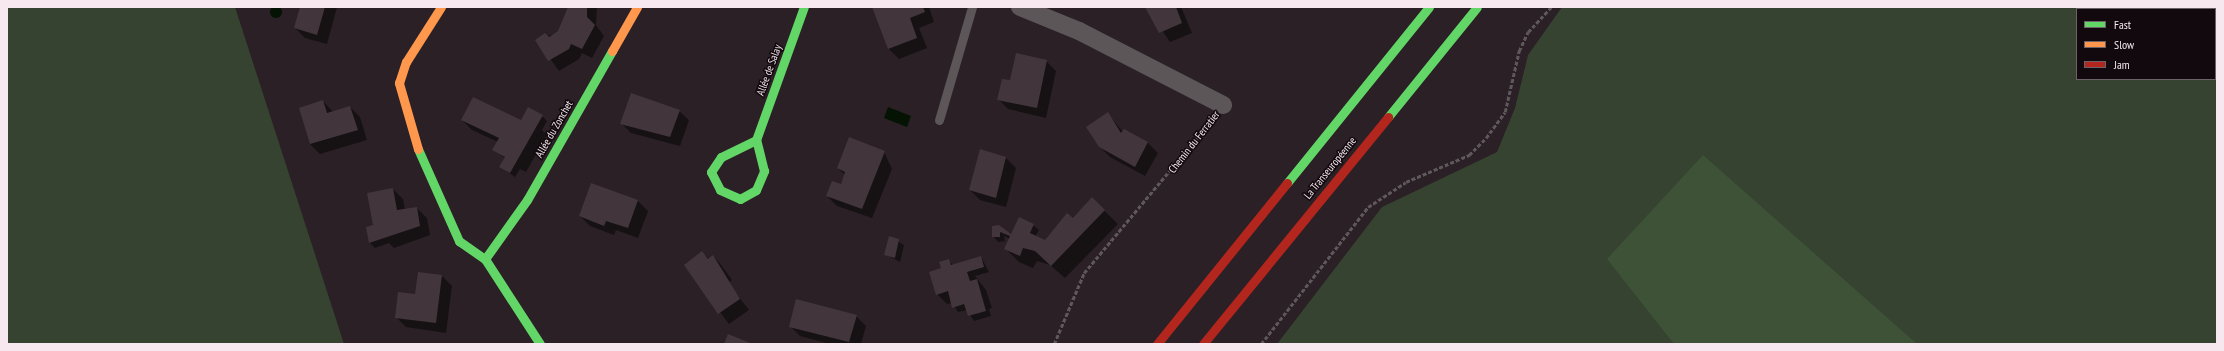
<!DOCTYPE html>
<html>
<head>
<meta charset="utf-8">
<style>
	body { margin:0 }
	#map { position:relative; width:2224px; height:351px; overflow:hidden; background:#2a2025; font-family:"PT Sans Narrow",sans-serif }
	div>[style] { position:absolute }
	.green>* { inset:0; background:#354330 }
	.forest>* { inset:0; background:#3e5238 }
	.water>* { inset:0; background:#041303 }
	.round { border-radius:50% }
	.shadow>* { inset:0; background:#0007 }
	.building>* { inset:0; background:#42363c }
	.path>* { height:2.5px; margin-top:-1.25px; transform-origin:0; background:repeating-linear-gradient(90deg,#5e575b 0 4px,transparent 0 6px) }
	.lane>* { height:9px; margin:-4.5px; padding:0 4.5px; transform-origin:4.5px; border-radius:4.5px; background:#5c5659 }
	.street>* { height:18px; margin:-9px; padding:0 9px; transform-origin:9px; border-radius:9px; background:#5c5659 }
	.fast>* { height:9px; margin:-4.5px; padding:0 4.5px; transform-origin:4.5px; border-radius:4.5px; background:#63d668 }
	.slow>* { height:9px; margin:-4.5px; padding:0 4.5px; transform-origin:4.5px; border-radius:4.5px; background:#ff974d }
	.jam>* { height:9px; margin:-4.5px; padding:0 4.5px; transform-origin:4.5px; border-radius:4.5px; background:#b3261e }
	span { translate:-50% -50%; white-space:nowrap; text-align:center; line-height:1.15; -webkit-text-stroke:3px #11090d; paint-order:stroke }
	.street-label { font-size:11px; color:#f6e8ee }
	.frame { position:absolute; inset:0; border:8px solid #f6e8ee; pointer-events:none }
	.legend { position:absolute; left:2076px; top:8px; width:140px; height:72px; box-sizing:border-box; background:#11090d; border:1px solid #6d6267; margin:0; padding:5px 7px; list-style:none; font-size:12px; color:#f6e8ee }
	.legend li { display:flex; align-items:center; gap:8px; height:20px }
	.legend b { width:20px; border:1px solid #6d6267 }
</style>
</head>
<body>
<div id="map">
	<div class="green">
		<div style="clip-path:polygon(7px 7px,235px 7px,344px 344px,7px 344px)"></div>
		<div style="clip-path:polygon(evenodd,1562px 7px,2217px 7px,2217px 344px,1277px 344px,1382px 207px,1497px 152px,1515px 108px,1528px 55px,1562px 7px,2077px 9px,2215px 9px,2215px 79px,2077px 79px,2077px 9px)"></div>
	</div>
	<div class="forest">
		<div style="clip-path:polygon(1703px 155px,1917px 344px,1674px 344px,1607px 259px)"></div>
	</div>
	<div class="water">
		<div class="round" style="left:270px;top:6px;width:12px;height:12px"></div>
		<div style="clip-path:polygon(888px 107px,911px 116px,907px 127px,884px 118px)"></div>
	</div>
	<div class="shadow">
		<div style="clip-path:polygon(301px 7px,337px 7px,327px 44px,305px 38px,295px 28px)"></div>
		<div style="clip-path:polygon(569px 7px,597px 7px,596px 25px,604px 36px,592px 58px,582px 53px,579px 59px,559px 71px,537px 40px,559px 32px)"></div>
		<div style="clip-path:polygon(873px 7px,929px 7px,934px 22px,919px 28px,927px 48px,899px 59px,889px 49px)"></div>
		<div style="clip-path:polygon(1146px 7px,1181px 7px,1192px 33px,1170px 42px)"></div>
		<div style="clip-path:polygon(1046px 61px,1056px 71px,1046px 118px,1008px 109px,998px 99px)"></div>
		<div style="clip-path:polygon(323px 101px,333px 112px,350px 107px,360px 117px,367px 140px,320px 154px,310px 144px)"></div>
		<div style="clip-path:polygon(679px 111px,689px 120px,680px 146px,631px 133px,621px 123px)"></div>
		<div style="clip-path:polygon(1108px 114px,1123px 132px,1148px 143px,1158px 153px,1145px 176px,1110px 157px,1100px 147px)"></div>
		<div style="clip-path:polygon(542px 116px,547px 121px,542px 130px,547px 135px,526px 172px,520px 169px,515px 177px,501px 167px,505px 158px,494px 150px,498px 142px,472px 130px,462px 120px,521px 122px)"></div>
		<div style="clip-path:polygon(884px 152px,892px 169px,872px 218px,837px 206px,827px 196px,841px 185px,845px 175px,838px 168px)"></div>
		<div style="clip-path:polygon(1006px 158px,1016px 168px,1006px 207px,980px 200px,970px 190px)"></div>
		<div style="clip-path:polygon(393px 189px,403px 199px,405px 210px,417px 208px,427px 218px,430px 235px,394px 248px,389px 243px,375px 248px,370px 243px,367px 227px,374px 226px)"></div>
		<div style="clip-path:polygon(617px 196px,638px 201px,648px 211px,638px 238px,616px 230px,614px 235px,590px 226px,580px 216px)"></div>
		<div style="clip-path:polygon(1092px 199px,1118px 224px,1065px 278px,1050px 265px,1037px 261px,1033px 268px,1019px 262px,1006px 249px,1010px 239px,1004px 236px,1005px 241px,998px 242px,993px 236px,993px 227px,1011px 236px,1033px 225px,1039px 230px,1035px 237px,1045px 241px,1074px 220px)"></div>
		<div style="clip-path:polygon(890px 237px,904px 245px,900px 262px,885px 254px)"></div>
		<div style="clip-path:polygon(702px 252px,714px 264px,713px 256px,718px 261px,732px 280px,728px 283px,749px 310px,729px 324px,685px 265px)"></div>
		<div style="clip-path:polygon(981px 257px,989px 272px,975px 276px,986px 290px,992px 308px,989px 309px,991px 316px,974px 321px,967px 310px,958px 312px,952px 303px,947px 304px,937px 294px,942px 269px,949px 261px,953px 265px)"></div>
		<div style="clip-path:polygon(442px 276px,452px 286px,446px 333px,406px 327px,396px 317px)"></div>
		<div style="clip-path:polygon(856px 316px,866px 326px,861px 344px,830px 344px,800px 336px,790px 326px)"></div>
	</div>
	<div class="building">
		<div style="clip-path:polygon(300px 7px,325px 7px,317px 35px,294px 28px)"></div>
		<div style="clip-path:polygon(568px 7px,587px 7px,587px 17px,595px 25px,582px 49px,571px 44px,569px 49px,548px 61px,535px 40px,545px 33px,549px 37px,558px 31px)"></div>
		<div style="clip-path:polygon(872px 7px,923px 7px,925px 12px,910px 18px,917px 38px,888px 49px)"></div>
		<div style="clip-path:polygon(1145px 7px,1176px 7px,1182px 23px,1159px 33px)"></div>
		<div style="clip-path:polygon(1016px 53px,1047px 60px,1037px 108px,997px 100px,1002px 79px,1010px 80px)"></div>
		<div style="clip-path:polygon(631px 93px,680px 110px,670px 137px,620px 124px)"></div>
		<div style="clip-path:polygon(473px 97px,521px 120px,528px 107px,543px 115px,510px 173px,499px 167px,505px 157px,492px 150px,499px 138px,461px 120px)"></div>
		<div style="clip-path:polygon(323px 100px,327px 113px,350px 106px,358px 130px,310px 144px,299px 108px)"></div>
		<div style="clip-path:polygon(1108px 112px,1121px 133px,1124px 129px,1148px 142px,1135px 167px,1099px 147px,1086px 127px)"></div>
		<div style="clip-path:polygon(849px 137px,885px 151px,862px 209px,826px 196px,832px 181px,841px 184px,845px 172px,837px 168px)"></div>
		<div style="clip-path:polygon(980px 149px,1006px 157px,996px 198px,969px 190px)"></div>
		<div style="clip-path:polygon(591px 183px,638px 200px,628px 228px,606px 221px,604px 226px,579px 216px)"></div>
		<div style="clip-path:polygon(393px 188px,397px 210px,417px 207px,420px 226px,369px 243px,366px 227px,373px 225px,367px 193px)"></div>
		<div style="clip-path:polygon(1092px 197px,1105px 210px,1051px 266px,1035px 251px,1023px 248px,1020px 256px,1004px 249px,1010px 236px,1000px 232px,1000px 237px,992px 237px,992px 226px,999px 225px,1011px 234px,1019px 217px,1034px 224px,1030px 233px,1045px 240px,1067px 213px,1073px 218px)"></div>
		<div style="clip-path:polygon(889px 236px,899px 239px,895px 258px,884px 255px)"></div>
		<div style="clip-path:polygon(702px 251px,708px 259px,713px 255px,740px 299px,718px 314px,684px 265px)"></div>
		<div style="clip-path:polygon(981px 256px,984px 267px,967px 272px,970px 281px,977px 279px,986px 311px,968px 316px,964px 304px,952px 308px,948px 291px,936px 295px,929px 272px,941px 268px,939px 262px,949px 259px,951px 265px)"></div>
		<div style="clip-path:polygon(418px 272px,442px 275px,436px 323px,395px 318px,398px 292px,415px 294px)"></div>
		<div style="clip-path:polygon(796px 299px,857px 315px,849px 342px,789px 327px)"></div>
		<div style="clip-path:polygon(728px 334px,750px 343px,749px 344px,724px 344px)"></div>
	</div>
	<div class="path">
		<div style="left:1054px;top:344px;width:77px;rotate:-67.1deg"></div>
		<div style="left:1084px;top:273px;width:198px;rotate:-50.1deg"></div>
		<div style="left:1261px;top:344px;width:174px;rotate:-52deg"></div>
		<div style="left:1368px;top:207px;width:45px;rotate:-33.3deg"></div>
		<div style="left:1406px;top:182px;width:69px;rotate:-23.2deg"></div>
		<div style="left:1469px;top:155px;width:24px;rotate:-45deg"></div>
		<div style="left:1486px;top:138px;width:32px;rotate:-54deg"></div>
		<div style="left:1505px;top:112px;width:63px;rotate:-77.1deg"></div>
		<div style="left:1519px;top:51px;width:21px;rotate:-65deg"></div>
		<div style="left:1528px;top:32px;width:34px;rotate:-47deg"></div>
	</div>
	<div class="lane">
		<div style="left:939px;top:120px;width:118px;rotate:-73.7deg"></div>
	</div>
	<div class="street">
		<div style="left:1020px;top:7px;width:64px;rotate:22.1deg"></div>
		<div style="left:1079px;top:31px;width:162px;rotate:27.2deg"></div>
	</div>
	<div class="fast">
		<div style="left:1388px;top:117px;width:141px;rotate:-51deg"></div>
		<div style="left:756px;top:140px;width:39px;rotate:154deg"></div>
		<div style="left:721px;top:157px;width:18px;rotate:124deg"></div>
		<div style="left:711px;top:172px;width:20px;rotate:63deg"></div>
		<div style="left:720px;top:190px;width:22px;rotate:24deg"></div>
		<div style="left:740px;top:199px;width:18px;rotate:-29deg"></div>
		<div style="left:756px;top:190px;width:21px;rotate:-67deg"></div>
		<div style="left:764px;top:171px;width:32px;rotate:-104deg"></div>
		<div style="left:756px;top:140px;width:141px;rotate:-70.2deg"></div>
		<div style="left:418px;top:149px;width:101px;rotate:66deg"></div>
		<div style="left:459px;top:241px;width:32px;rotate:35deg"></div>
		<div style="left:485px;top:259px;width:101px;rotate:57.1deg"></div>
		<div style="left:1287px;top:183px;width:226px;rotate:-51.1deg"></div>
		<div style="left:485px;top:259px;width:72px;rotate:-54.6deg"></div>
		<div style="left:527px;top:200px;width:172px;rotate:-60.3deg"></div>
	</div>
	<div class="slow">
		<div style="left:612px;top:51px;width:51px;rotate:-60.4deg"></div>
		<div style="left:418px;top:149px;width:69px;rotate:-106.1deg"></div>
		<div style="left:399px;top:83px;width:22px;rotate:-72deg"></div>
		<div style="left:406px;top:62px;width:65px;rotate:-57.5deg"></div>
	</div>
	<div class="jam">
		<div style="left:1157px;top:344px;width:207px;rotate:-51.1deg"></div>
		<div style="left:1203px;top:344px;width:293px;rotate:-50.8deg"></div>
	</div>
	<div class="street-label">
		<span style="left:769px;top:70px;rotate:-70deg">Allée de Salay</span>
		<span style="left:554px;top:129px;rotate:-60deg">Allée du Zonchet</span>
		<span style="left:1194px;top:142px;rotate:-52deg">Chemin du Ferratier</span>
		<span style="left:1330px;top:168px;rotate:-51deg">La Transeuropéenne</span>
	</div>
	<div class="frame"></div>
	<ul class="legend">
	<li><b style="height:5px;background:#63d668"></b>Fast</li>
	<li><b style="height:5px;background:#ff974d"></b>Slow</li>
	<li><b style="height:5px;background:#b3261e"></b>Jam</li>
	</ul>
</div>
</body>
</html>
